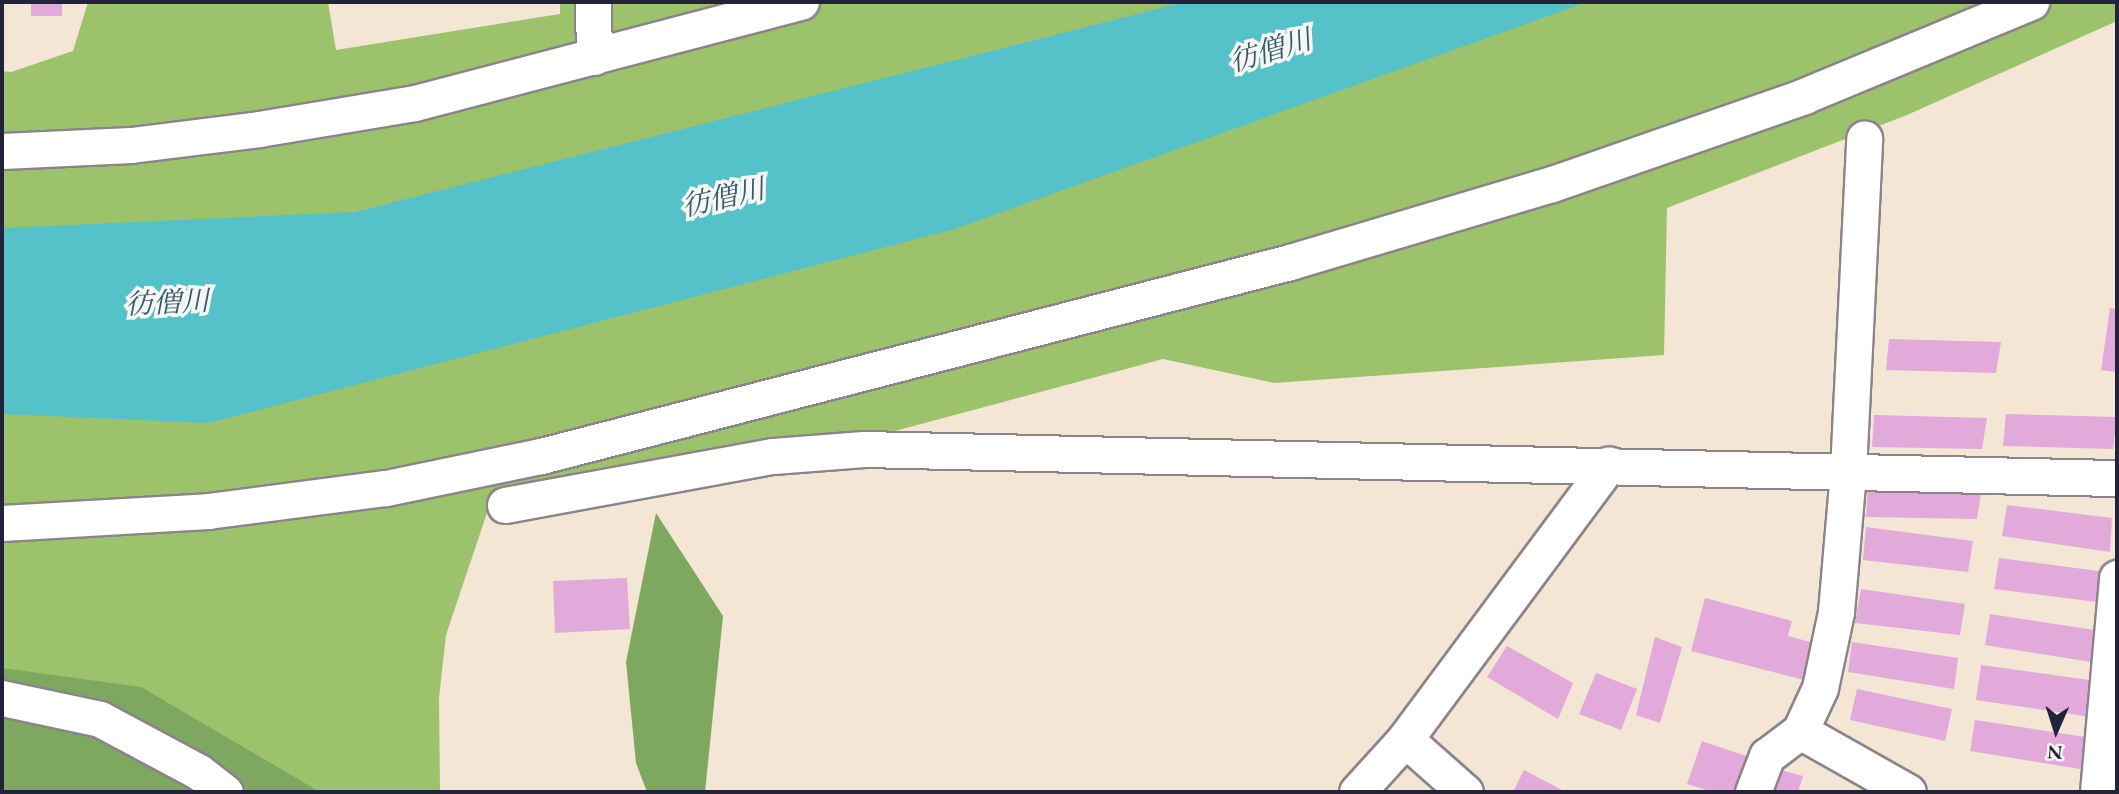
<!DOCTYPE html>
<html>
<head>
<meta charset="utf-8">
<style>
	body { margin:0 }
	#map { position:relative; width:2119px; height:794px; overflow:hidden; background:#f4e6d4; font-family:"EB Garamond","Noto Serif JP",serif }
	div>[style] { position:absolute }
	.green>* { inset:0; background:#9dc26c }
	.forest>* { inset:0; background:#7ea860 }
	.water>* { inset:0; background:#54c2c8 }
	.building>* { inset:0; background:#e2a9db }
	.roads { filter:drop-shadow(2px 0 #8b8488) drop-shadow(-2px 0 #8b8488) drop-shadow(0 2px #8b8488) drop-shadow(0 -2px #8b8488) }
	.minor>* { height:35px; margin:-17.5px; padding:0 17.5px; transform-origin:17.5px; border-radius:17.5px; background:#fff }
	span { translate:-50% -50%; white-space:nowrap; text-align:center; line-height:1.15; -webkit-text-stroke:7px #f6f6f2; paint-order:stroke }
	.water-label { font-size:28px; color:#345a6c; font-style:italic }
	.frame { position:absolute; inset:0; border:4px solid #22223b; pointer-events:none }
	.north { position:absolute; left:2021px; top:696px; width:70px; height:70px; -webkit-text-stroke:5px #f6f6f2; paint-order:stroke; rotate:183deg; font-size:19px; font-weight:700; line-height:28px; text-align:center; color:#22223b }
	.north::after { content:''; display:block; margin:auto; width:24px; height:32px; background:#22223b; clip-path:polygon(50% 0,100% 100%,50% 72%,0 100%) }
</style>
</head>
<body>
<div id="map">
	<div class="green">
		<div style="clip-path:polygon(88px 2px,328px 2px,336px 50px,560px 14px,560px 2px,2117px 2px,2117px 21px,1907px 115px,1667px 208px,1664px 355px,1274px 383px,1163px 359px,880px 435px,491px 501px,446px 635px,439px 698px,440px 792px,2px 792px,2px 71px,11px 72px,73px 51px)"></div>
	</div>
	<div class="forest">
		<div style="clip-path:polygon(656px 513px,723px 616px,705px 792px,647px 792px,636px 763px,626px 662px)"></div>
		<div style="clip-path:polygon(2px 668px,141px 687px,320px 792px,2px 792px)"></div>
	</div>
	<div class="water">
		<div style="clip-path:polygon(1185px 2px,1587px 2px,955px 229px,209px 423px,2px 414px,2px 228px,355px 212px)"></div>
	</div>
	<div class="building">
		<div style="clip-path:polygon(31px 2px,62px 2px,62px 16px,31px 16px)"></div>
		<div style="clip-path:polygon(2110px 308px,2117px 309px,2117px 372px,2101px 370px)"></div>
		<div style="clip-path:polygon(1889px 339px,2001px 342px,1996px 373px,1886px 370px)"></div>
		<div style="clip-path:polygon(2006px 414px,2117px 417px,2113px 449px,2003px 446px)"></div>
		<div style="clip-path:polygon(1874px 415px,1987px 418px,1982px 449px,1872px 447px)"></div>
		<div style="clip-path:polygon(1868px 486px,1982px 488px,1977px 519px,1866px 517px)"></div>
		<div style="clip-path:polygon(2007px 505px,2112px 518px,2110px 552px,2002px 536px)"></div>
		<div style="clip-path:polygon(1866px 527px,1973px 541px,1968px 572px,1863px 560px)"></div>
		<div style="clip-path:polygon(1999px 558px,2106px 572px,2104px 603px,1994px 589px)"></div>
		<div style="clip-path:polygon(627px 578px,630px 629px,555px 633px,553px 581px)"></div>
		<div style="clip-path:polygon(1861px 589px,1965px 604px,1960px 635px,1855px 623px)"></div>
		<div style="clip-path:polygon(1705px 598px,1792px 621px,1788px 636px,1814px 643px,1804px 680px,1691px 651px)"></div>
		<div style="clip-path:polygon(1990px 614px,2101px 631px,2097px 663px,1985px 645px)"></div>
		<div style="clip-path:polygon(1655px 637px,1682px 647px,1660px 723px,1636px 715px)"></div>
		<div style="clip-path:polygon(1852px 642px,1958px 658px,1954px 689px,1848px 672px)"></div>
		<div style="clip-path:polygon(1507px 646px,1573px 683px,1558px 719px,1487px 677px)"></div>
		<div style="clip-path:polygon(1981px 665px,2097px 681px,2091px 717px,1976px 700px)"></div>
		<div style="clip-path:polygon(1596px 673px,1637px 689px,1621px 730px,1579px 714px)"></div>
		<div style="clip-path:polygon(1857px 689px,1952px 709px,1945px 741px,1850px 720px)"></div>
		<div style="clip-path:polygon(1975px 720px,2098px 739px,2092px 771px,1970px 751px)"></div>
		<div style="clip-path:polygon(1702px 741px,1749px 757px,1737px 792px,1713px 792px,1687px 784px)"></div>
		<div style="clip-path:polygon(1777px 769px,1803px 776px,1798px 792px,1771px 792px)"></div>
		<div style="clip-path:polygon(1524px 770px,1562px 790px,1561px 792px,1513px 792px)"></div>
	</div>
	<div class="roads">
		<div class="minor">
			<div style="left:593px;top:2px;width:55px;rotate:89deg"></div>
			<div style="left:2px;top:151px;width:129px;rotate:-2.7deg"></div>
			<div style="left:131px;top:145px;width:129px;rotate:-7.1deg"></div>
			<div style="left:259px;top:129px;width:158px;rotate:-9.5deg"></div>
			<div style="left:415px;top:103px;width:399px;rotate:-14.7deg"></div>
			<div style="left:505px;top:505px;width:272px;rotate:-10.4deg"></div>
			<div style="left:773px;top:456px;width:91px;rotate:-4.4deg"></div>
			<div style="left:864px;top:449px;width:1253px;rotate:1.33deg"></div>
			<div style="left:2px;top:523px;width:206px;rotate:-3.3deg"></div>
			<div style="left:208px;top:511px;width:179px;rotate:-7.4deg"></div>
			<div style="left:386px;top:488px;width:158px;rotate:-11.7deg"></div>
			<div style="left:541px;top:456px;width:774px;rotate:-14.52deg"></div>
			<div style="left:1290px;top:262px;width:273px;rotate:-16.6deg"></div>
			<div style="left:1552px;top:184px;width:267px;rotate:-19.2deg"></div>
			<div style="left:1804px;top:96px;width:246px;rotate:-22.5deg"></div>
			<div style="left:2px;top:698px;width:100px;rotate:12.1deg"></div>
			<div style="left:100px;top:719px;width:112px;rotate:28.2deg"></div>
			<div style="left:199px;top:772px;width:33px;rotate:38deg"></div>
			<div style="left:1800px;top:731px;width:124px;rotate:29.5deg"></div>
			<div style="left:1405px;top:739px;width:80px;rotate:41.5deg"></div>
			<div style="left:1357px;top:792px;width:72px;rotate:-47.8deg"></div>
			<div style="left:1405px;top:739px;width:342px;rotate:-53.4deg"></div>
			<div style="left:1753px;top:792px;width:39px;rotate:-69deg"></div>
			<div style="left:1767px;top:756px;width:41px;rotate:-37.1deg"></div>
			<div style="left:1800px;top:731px;width:47px;rotate:-65.1deg"></div>
			<div style="left:1820px;top:688px;width:78px;rotate:-78.1deg"></div>
			<div style="left:1836px;top:612px;width:142px;rotate:-85.1deg"></div>
			<div style="left:1848px;top:471px;width:333px;rotate:-87.2deg"></div>
			<div style="left:2098px;top:792px;width:215px;rotate:-84.9deg"></div>
		</div>
	</div>
	<div class="water-label">
		<span style="left:1270px;top:50px;rotate:-17deg">彷僧川</span>
		<span style="left:723px;top:197px;rotate:-13deg">彷僧川</span>
		<span style="left:167px;top:302px;rotate:-3deg">彷僧川</span>
	</div>
	<div class="frame"></div>
	<div class="north">N</div>
</div>
</body>
</html>
